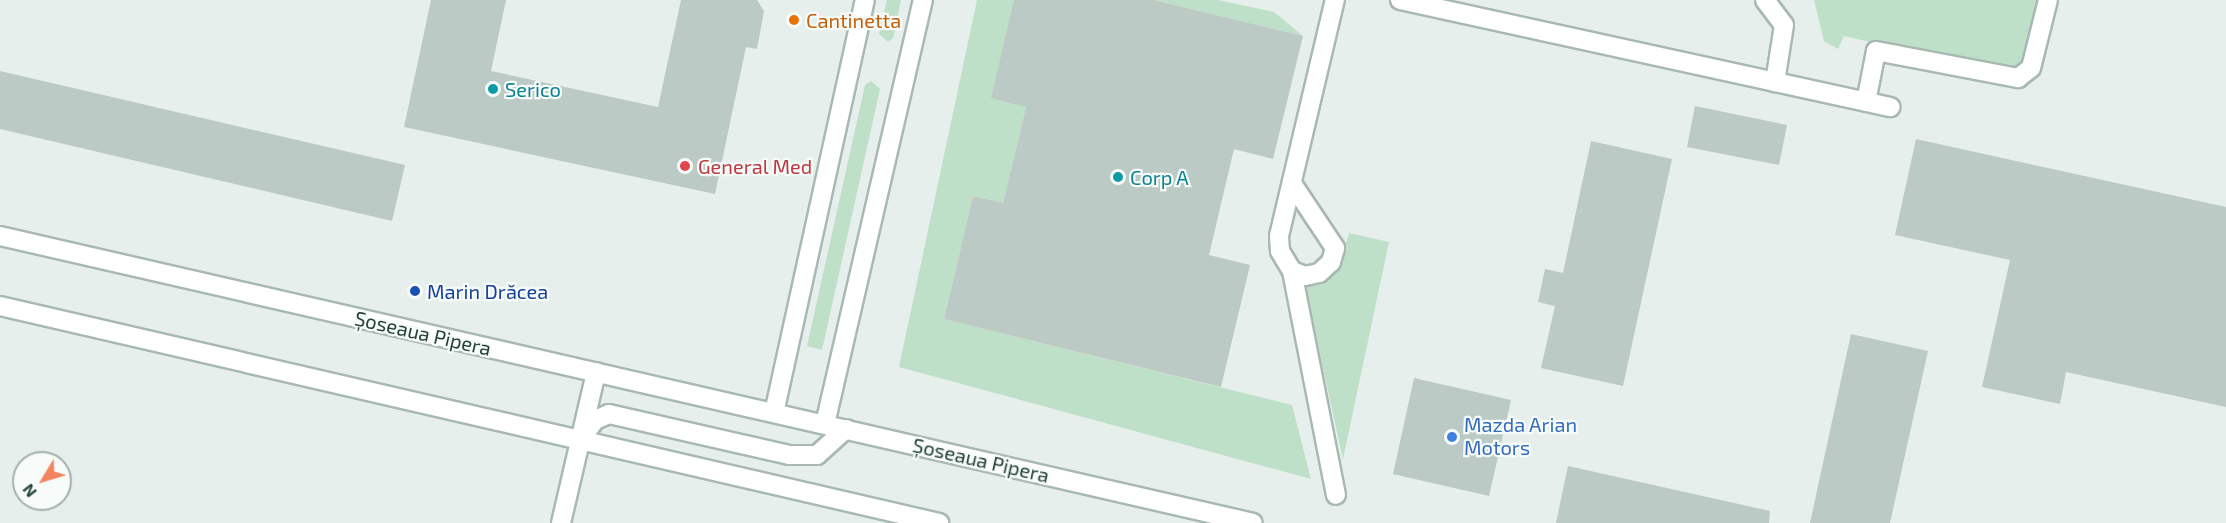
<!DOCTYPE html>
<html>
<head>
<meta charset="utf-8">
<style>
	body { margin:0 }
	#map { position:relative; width:2226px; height:523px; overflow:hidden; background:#e6efeb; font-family:"Exo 2",sans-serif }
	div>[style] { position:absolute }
	.green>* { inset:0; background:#bfe0c8 }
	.building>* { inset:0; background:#bbcac4 }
	.roads { filter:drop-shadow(2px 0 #a8b8b2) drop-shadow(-2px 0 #a8b8b2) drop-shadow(0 2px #a8b8b2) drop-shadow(0 -2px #a8b8b2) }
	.lane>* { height:18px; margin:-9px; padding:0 9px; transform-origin:9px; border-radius:9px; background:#fff }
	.street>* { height:18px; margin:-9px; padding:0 9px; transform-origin:9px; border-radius:9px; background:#fff }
	.secondary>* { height:18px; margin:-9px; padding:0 9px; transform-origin:9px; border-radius:9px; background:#fff }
	.dots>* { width:16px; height:16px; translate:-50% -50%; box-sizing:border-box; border:3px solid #f7fbf9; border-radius:50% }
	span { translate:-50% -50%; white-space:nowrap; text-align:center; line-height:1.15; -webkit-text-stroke:4.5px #f7fbf9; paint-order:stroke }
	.food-label { font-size:20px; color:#c56008 }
	.left { translate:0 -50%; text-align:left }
	.culture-label { font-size:20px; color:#0d838f }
	.health-label { font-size:20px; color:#be3a42 }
	.transit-label { font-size:20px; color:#164399 }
	.street-label { font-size:20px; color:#24423a }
	.shop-label { font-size:20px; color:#366cbe }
	.north { position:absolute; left:12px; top:451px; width:60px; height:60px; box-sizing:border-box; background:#f7fbf9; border:2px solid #a3b1ad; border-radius:50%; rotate:232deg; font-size:16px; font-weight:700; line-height:24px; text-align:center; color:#24423a }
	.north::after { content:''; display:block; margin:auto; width:21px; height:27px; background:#f4845f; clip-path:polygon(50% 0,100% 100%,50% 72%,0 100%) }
</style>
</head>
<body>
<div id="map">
	<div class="green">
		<div style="clip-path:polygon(887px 0,901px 0,893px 38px,888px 42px,879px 34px)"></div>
		<div style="clip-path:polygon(977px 0,1014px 0,1026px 107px,1003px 203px,973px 196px,944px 319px,1292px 405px,1311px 479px,899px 367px)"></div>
		<div style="clip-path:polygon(1154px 0,1218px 0,1274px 12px,1303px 36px)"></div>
		<div style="clip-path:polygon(1814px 0,2038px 0,2026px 59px,2021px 67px,2005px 73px,1844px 36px,1838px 49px,1824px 41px)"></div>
		<div style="clip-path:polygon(871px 81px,880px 89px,822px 350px,807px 346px,865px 85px)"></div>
		<div style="clip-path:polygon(1349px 233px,1389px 242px,1343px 459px,1304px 283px,1321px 282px,1339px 267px)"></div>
	</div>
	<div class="building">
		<div style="clip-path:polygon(431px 0,506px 0,491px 71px,658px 107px,681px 0,757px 0,764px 11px,757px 49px,746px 47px,715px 194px,404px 127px)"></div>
		<div style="clip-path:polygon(1014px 0,1154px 0,1303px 36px,1273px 159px,1234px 149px,1209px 255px,1250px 265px,1221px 387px,944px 319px,973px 196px,1003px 203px,1026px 107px,991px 98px)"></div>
		<div style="clip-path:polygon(0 71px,405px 165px,392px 221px,0 129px)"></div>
		<div style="clip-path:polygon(1695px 106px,1787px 125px,1779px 165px,1687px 147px)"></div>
		<div style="clip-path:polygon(1916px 139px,2226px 207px,2226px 407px,2066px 372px,2060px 404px,1982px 387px,2010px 260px,1895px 235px)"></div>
		<div style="clip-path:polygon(1591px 141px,1672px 159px,1623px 386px,1541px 368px,1555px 306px,1538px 302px,1545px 269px,1563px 273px)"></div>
		<div style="clip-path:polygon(1851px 334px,1928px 351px,1890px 523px,1810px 523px)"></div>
		<div style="clip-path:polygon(1414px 378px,1511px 400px,1489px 496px,1393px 474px)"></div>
		<div style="clip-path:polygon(1568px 466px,1770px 511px,1769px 523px,1556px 523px)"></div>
	</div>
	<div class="roads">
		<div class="lane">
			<div style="left:1400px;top:0;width:502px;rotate:12.32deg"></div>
			<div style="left:1765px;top:0;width:31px;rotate:53deg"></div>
			<div style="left:1784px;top:25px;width:58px;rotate:99deg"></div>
			<div style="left:1293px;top:185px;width:76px;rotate:56.3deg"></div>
			<div style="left:1335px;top:248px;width:15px;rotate:106deg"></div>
			<div style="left:1331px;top:262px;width:16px;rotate:137deg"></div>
			<div style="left:1319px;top:273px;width:14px;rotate:168deg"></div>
			<div style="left:1305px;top:276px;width:14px;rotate:-159deg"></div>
			<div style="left:1292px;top:271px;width:23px;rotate:-121deg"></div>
			<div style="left:1280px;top:251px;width:15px;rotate:-94deg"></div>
			<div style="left:1279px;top:236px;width:243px;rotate:-76.7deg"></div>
			<div style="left:774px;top:413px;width:423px;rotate:-77.6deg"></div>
			<div style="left:825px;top:424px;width:435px;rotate:-77deg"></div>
		</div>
		<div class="street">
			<div style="left:1866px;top:102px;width:52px;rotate:-78.9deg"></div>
			<div style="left:1876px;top:51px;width:145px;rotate:10.8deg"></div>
			<div style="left:2018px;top:78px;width:16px;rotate:-38deg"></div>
			<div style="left:2031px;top:68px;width:70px;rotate:-76deg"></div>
			<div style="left:1292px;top:271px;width:228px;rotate:78.9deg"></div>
			<div style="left:561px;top:523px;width:155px;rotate:-76.9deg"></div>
		</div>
		<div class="secondary">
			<div style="left:0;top:236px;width:1285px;rotate:12.9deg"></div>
			<div style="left:0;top:306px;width:964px;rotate:13.01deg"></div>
			<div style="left:580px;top:440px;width:25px;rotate:-53deg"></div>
			<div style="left:595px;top:420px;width:15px;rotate:-23deg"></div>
			<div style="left:609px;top:414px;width:185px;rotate:12.8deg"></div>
			<div style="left:789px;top:455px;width:28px"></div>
			<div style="left:817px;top:455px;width:39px;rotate:-42deg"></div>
		</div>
	</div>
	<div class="dots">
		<div style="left:794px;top:20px;background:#e8710a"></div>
		<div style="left:493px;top:89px;background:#0f9aa8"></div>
		<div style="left:685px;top:166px;background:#e0444e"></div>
		<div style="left:1118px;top:177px;background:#0f9aa8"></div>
		<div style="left:415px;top:291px;background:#1a4fb4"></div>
		<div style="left:1452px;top:437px;background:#3f7fe0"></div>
	</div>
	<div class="food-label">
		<span class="left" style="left:806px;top:20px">Cantinetta</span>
	</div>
	<div class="culture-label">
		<span class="left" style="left:505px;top:89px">Serico</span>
		<span class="left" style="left:1130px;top:177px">Corp A</span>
	</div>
	<div class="health-label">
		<span class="left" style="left:698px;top:166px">General Med</span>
	</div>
	<div class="transit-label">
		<span class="left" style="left:427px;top:291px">Marin Drăcea</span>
	</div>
	<div class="street-label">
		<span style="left:423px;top:333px;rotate:13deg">Șoseaua Pipera</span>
		<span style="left:981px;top:460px;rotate:13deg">Șoseaua Pipera</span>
	</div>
	<div class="shop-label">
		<span class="left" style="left:1464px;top:436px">Mazda Arian<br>Motors</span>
	</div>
	<div class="north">N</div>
</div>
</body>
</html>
